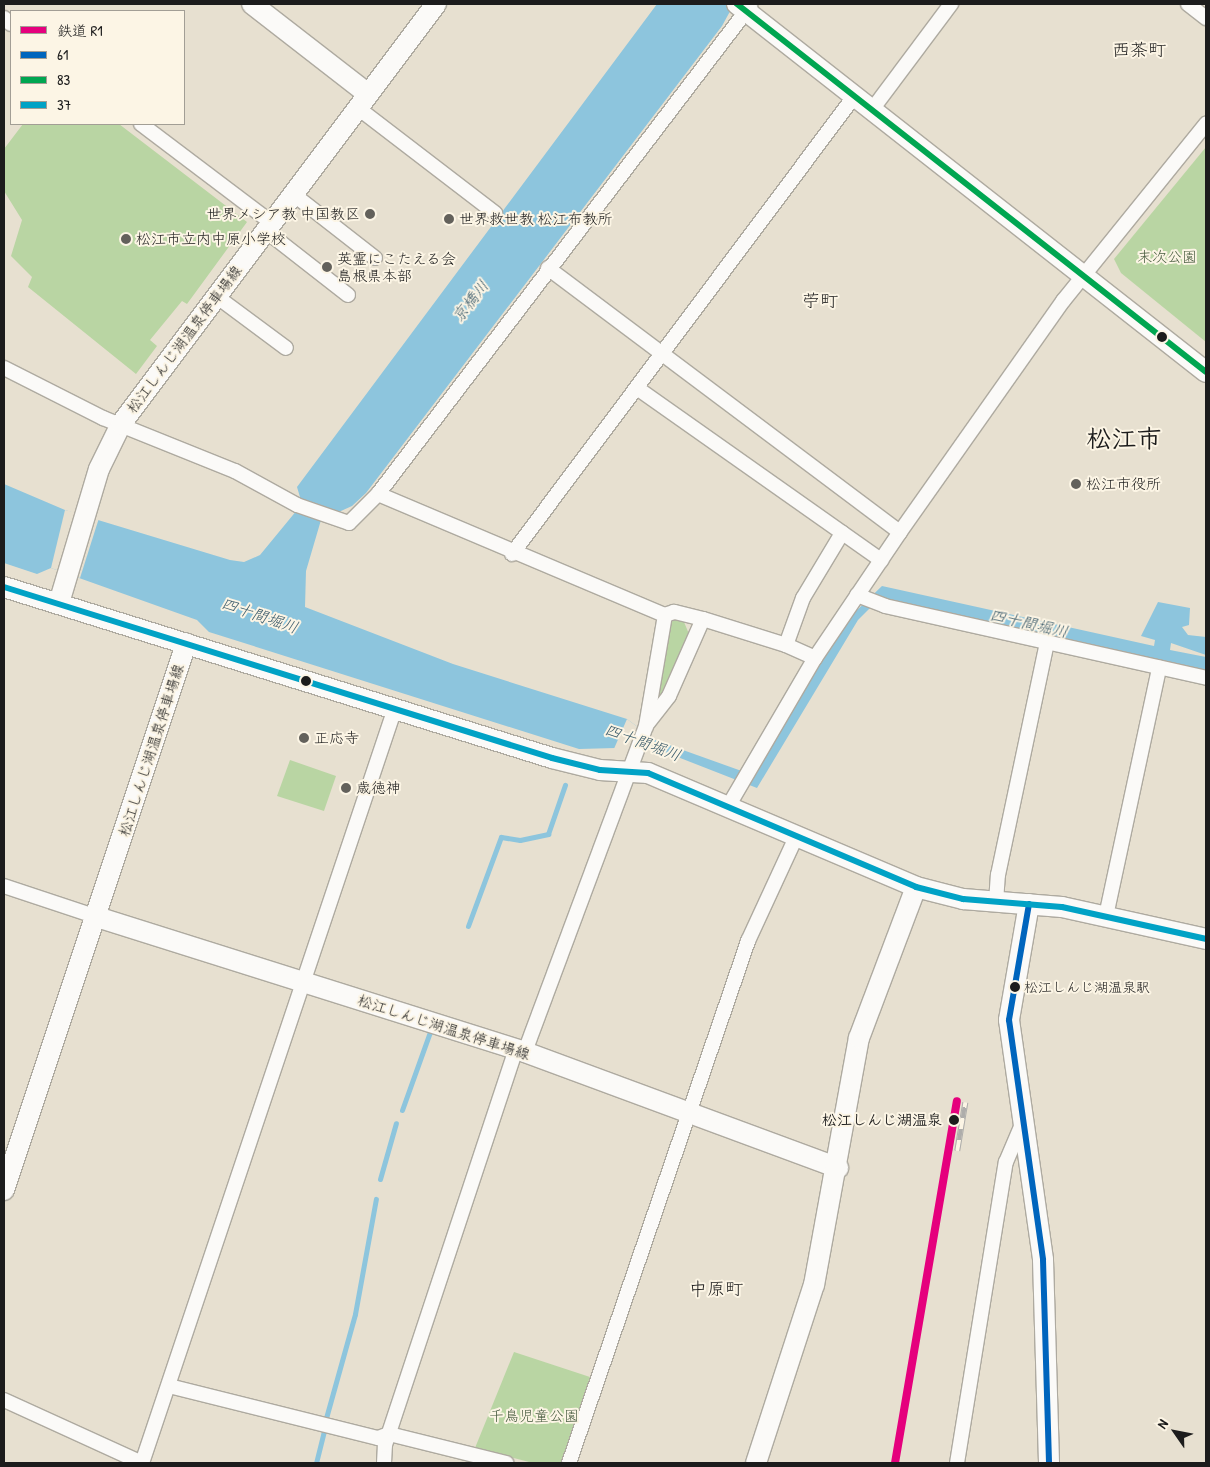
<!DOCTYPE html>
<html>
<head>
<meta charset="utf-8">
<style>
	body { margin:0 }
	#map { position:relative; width:1210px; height:1467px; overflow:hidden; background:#e7e0d0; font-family:"Patrick Hand","Klee One",sans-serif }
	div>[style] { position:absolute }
	.green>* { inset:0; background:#b9d5a3 }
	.water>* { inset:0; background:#8dc5dd }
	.pier>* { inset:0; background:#e7e0d0 }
	.stream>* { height:5px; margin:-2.5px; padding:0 2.5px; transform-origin:2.5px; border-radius:2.5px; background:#8dc5dd }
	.roads { filter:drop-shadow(1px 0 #aeaaa0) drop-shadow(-1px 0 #aeaaa0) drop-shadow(0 1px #aeaaa0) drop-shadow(0 -1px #aeaaa0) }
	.street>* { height:14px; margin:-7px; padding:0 7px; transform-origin:7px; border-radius:7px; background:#fbfaf8 }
	.secondary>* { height:20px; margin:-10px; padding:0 10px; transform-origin:10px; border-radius:10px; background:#fbfaf8 }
	.rail>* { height:5.5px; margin-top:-2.75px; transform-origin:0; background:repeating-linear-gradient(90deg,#fcf5e5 0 11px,#aeadab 0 22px); box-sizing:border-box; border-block:1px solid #aeadab }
	.bus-1>* { height:6px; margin:-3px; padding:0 3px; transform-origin:3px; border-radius:3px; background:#0065bd }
	.bus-2>* { height:6px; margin:-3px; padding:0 3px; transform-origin:3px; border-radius:3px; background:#00a651 }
	.bus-3>* { height:6px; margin:-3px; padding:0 3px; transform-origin:3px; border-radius:3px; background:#01a2c5 }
	.rail-1>* { height:8px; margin:-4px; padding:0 4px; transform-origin:4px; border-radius:4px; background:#e5007d }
	.dots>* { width:14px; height:14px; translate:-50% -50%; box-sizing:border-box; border:2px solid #fcf5e5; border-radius:50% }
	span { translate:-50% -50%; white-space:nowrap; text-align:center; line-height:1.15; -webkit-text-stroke:4px #fcf5e5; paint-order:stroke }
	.bus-label { font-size:14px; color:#1c1c1c }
	.left { translate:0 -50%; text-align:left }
	.poi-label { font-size:15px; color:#1c1c1c }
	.right { translate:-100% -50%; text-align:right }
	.park-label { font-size:15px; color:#465a3e }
	.street-label { font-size:15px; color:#1c1c1c }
	.stop-label { font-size:15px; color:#1c1c1c; font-weight:700 }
	.water-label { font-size:16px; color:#3a5b6b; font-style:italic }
	.quarter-label { font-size:18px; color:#1c1c1c }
	.town-label { font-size:25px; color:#1c1c1c; font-weight:700 }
	.frame { position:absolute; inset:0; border:5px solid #1c1c1c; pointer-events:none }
	.legend { position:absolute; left:10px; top:10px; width:175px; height:115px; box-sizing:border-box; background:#fcf5e5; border:1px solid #a29e95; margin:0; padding:6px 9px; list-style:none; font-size:15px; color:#1c1c1c }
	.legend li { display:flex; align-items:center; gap:10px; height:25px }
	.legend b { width:25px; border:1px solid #a29e95 }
	.north { position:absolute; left:1150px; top:1407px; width:50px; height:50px; -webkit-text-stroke:4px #fcf5e5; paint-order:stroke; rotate:303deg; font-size:14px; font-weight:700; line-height:20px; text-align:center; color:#1c1c1c }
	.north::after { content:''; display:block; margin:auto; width:18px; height:22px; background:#1c1c1c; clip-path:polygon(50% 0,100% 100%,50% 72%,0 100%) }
</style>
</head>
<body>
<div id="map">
	<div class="green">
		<div style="clip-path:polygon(23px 124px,119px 124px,247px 222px,187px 304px,182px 301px,150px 340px,157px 346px,136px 374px,28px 287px,32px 277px,11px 256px,22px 220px,4px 191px,4px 149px)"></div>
		<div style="clip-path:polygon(1206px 147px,1206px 342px,1121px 273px,1114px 259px)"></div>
		<div style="clip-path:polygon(674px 620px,684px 622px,689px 634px,661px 694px,655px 696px,669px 624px)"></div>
		<div style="clip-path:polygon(290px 760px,336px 776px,324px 811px,277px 796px)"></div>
		<div style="clip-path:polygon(514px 1352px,590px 1377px,561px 1463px,533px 1463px,475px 1448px)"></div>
	</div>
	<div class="water">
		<div style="clip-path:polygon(657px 4px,734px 4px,722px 26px,366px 493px,352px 506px,321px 520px,306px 571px,305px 607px,453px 664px,627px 719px,655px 740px,750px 774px,852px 615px,882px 586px,1154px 646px,1155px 640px,1141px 636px,1158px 602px,1190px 608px,1189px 625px,1182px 627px,1188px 635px,1206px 637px,1206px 655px,1171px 643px,1170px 650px,1206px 657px,1206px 671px,879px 599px,858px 620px,757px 788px,652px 747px,579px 749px,209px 632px,197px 620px,51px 568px,37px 574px,4px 563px,4px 484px,65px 510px,230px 560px,244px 562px,260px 555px,302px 504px,297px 487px)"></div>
	</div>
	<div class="pier">
		<div style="clip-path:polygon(65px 510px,99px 518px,80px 578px,51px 568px)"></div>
		<div style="clip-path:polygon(627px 719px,655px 740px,652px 747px,613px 751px)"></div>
	</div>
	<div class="stream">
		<div style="left:468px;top:926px;width:95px;rotate:-69.7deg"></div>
		<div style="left:501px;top:837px;width:19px;rotate:9deg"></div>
		<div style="left:520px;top:840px;width:29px;rotate:-12deg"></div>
		<div style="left:548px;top:834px;width:52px;rotate:-70.9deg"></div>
		<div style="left:402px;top:1110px;width:83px;rotate:-70.3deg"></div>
		<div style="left:380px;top:1179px;width:58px;rotate:-74.1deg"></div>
		<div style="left:326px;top:1418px;width:108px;rotate:-74.4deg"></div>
		<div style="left:355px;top:1314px;width:117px;rotate:-79.7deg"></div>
		<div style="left:316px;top:1463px;width:32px;rotate:-76deg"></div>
	</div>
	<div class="roads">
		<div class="street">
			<div style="left:1188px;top:4px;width:23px;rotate:38deg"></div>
			<div style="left:4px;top:18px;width:9px;rotate:41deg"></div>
			<div style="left:874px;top:107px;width:129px;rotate:-53.2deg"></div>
			<div style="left:358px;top:108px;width:173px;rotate:37.5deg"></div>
			<div style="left:141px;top:124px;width:164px;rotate:37.1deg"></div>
			<div style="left:293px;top:194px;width:104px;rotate:38deg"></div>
			<div style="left:266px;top:231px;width:104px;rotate:38deg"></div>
			<div style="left:548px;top:268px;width:440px;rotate:36.9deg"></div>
			<div style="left:216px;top:296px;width:87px;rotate:36.6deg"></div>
			<div style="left:4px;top:368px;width:111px;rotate:26.8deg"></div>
			<div style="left:103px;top:418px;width:142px;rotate:21.9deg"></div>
			<div style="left:235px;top:471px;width:71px;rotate:28.7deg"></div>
			<div style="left:297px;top:505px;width:55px;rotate:19.1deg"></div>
			<div style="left:349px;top:523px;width:41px;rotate:-45deg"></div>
			<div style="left:378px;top:494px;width:614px;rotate:-52.68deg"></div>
			<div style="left:637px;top:388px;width:299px;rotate:35.2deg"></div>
			<div style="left:378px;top:494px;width:311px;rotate:22.9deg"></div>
			<div style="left:665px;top:615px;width:113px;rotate:99.7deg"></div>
			<div style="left:646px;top:726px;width:348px;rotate:110.4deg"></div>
			<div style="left:512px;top:554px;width:574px;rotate:-53.21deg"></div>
			<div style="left:857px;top:595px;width:30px;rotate:21deg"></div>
			<div style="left:885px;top:606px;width:329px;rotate:12.6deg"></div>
			<div style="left:703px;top:619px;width:87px;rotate:17.4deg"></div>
			<div style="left:786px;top:645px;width:32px;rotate:24deg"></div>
			<div style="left:786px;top:645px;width:50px;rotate:-70.1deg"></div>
			<div style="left:803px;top:598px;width:76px;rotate:-59deg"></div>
			<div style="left:648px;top:723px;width:34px;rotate:-52deg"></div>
			<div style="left:669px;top:696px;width:84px;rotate:-66.2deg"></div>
			<div style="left:703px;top:619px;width:30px;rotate:-166deg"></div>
			<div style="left:674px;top:612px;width:9px;rotate:162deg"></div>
			<div style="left:729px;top:805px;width:170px;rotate:-59.7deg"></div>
			<div style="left:815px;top:658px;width:152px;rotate:-56deg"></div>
			<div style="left:900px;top:532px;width:283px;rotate:-54.8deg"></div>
			<div style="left:1063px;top:301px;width:228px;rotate:-51.1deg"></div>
			<div style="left:4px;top:886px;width:98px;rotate:18.4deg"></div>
			<div style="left:996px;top:902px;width:27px;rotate:-86deg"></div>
			<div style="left:998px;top:875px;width:237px;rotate:-78.1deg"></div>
			<div style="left:1106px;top:916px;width:254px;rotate:-77.9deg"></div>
			<div style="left:169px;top:1386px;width:215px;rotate:14deg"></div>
			<div style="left:378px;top:1438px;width:12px;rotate:-20deg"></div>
			<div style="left:389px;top:1434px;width:121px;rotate:13.9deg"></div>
			<div style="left:4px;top:1400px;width:152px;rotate:24.5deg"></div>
			<div style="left:142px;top:1463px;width:796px;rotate:-71.47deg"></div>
			<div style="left:384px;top:1463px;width:18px;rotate:-87deg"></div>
			<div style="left:385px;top:1445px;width:417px;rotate:-71.7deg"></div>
			<div style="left:569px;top:1463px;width:552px;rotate:-71.07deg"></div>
			<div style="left:748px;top:941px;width:117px;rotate:-65.2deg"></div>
			<div style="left:957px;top:1463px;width:305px;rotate:-80.8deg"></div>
			<div style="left:1006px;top:1162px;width:43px;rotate:-67deg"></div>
		</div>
		<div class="secondary">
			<div style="left:252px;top:4px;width:147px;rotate:37.8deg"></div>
			<div style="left:737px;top:4px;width:596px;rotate:38.12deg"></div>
			<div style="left:4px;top:587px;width:574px;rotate:17.33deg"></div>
			<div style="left:552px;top:758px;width:49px;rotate:14deg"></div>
			<div style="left:600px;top:770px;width:48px;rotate:3.6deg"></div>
			<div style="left:648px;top:773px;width:291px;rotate:23deg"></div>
			<div style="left:916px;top:887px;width:49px;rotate:14.3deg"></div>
			<div style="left:963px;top:899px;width:99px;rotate:4.6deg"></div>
			<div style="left:1062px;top:907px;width:148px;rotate:12.5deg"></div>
			<div style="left:59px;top:603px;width:140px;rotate:-73.4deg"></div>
			<div style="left:99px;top:469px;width:50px;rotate:-63.9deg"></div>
			<div style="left:121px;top:424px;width:525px;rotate:-53.13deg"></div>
			<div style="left:1029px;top:904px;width:118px;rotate:99.8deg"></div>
			<div style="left:1009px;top:1020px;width:242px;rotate:81.9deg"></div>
			<div style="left:1043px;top:1260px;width:203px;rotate:88.3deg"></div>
			<div style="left:97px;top:917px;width:449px;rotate:17.5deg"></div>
			<div style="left:525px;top:1052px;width:334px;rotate:20.3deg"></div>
			<div style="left:4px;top:1190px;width:576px;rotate:-71.57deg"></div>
			<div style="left:756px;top:1463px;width:187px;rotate:-72deg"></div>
			<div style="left:814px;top:1285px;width:251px;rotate:-79.7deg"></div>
			<div style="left:859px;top:1038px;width:161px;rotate:-69.3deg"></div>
		</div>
	</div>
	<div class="rail">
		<div style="left:949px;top:1151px;width:51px;rotate:-80.9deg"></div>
		<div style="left:957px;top:1151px;width:49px;rotate:-80.5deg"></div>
	</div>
	<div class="bus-1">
		<div style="left:1029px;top:904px;width:118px;rotate:99.8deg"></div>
		<div style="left:1009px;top:1020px;width:242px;rotate:81.9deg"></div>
		<div style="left:1043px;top:1260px;width:203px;rotate:88.3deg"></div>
	</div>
	<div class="bus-2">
		<div style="left:737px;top:4px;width:596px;rotate:38.12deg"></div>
	</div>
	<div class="bus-3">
		<div style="left:4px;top:587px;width:574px;rotate:17.33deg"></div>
		<div style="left:552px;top:758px;width:49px;rotate:14deg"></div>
		<div style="left:600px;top:770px;width:48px;rotate:3.6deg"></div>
		<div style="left:648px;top:773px;width:291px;rotate:23deg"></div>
		<div style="left:916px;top:887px;width:49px;rotate:14.3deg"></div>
		<div style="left:963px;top:899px;width:99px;rotate:4.6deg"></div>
		<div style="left:1062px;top:907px;width:148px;rotate:12.5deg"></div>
	</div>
	<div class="rail-1">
		<div style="left:895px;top:1463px;width:367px;rotate:-80.3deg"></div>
	</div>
	<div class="dots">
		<div style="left:370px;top:214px;background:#63615b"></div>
		<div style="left:449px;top:219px;background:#63615b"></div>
		<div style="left:126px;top:239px;background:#63615b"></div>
		<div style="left:327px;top:267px;background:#63615b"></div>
		<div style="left:1162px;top:337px;background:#1c1c1c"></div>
		<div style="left:1076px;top:484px;background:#63615b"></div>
		<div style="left:306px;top:681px;background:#1c1c1c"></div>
		<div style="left:304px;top:738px;background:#63615b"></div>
		<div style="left:346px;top:788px;background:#63615b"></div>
		<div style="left:1015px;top:987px;background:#1c1c1c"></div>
		<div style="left:954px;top:1120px;background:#1c1c1c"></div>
	</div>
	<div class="bus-label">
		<span class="left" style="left:1024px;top:987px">松江しんじ湖温泉駅</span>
	</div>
	<div class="poi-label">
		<span class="right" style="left:360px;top:214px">世界メシア教 中国教区</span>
		<span class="left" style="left:459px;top:219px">世界救世教 松江布教所</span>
		<span class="left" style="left:136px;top:239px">松江市立内中原小学校</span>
		<span class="left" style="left:337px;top:267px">英霊にこたえる会<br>島根県本部</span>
		<span class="left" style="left:1086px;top:484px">松江市役所</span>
		<span class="left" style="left:314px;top:738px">正応寺</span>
		<span class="left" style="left:356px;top:788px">歳徳神</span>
	</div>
	<div class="park-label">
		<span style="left:1167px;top:257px">末次公園</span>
		<span style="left:534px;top:1416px">千鳥児童公園</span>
	</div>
	<div class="street-label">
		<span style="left:184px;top:339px;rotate:-53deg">松江しんじ湖温泉停車場線</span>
		<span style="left:151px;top:750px;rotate:-72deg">松江しんじ湖温泉停車場線</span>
		<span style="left:444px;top:1027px;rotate:18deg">松江しんじ湖温泉停車場線</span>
	</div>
	<div class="stop-label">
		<span class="right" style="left:942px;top:1120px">松江しんじ湖温泉</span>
	</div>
	<div class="water-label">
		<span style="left:470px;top:301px;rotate:-52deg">京橋川</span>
		<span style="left:260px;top:615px;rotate:19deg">四十間堀川</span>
		<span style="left:1029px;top:623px;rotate:13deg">四十間堀川</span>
		<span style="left:643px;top:742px;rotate:20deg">四十間堀川</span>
	</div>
	<div class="quarter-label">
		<span style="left:1139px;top:50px">西茶町</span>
		<span style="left:820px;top:301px">苧町</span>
		<span style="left:716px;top:1289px">中原町</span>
	</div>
	<div class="town-label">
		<span style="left:1124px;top:438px">松江市</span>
	</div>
	<div class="frame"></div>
	<ul class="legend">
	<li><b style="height:6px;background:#e5007d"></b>鉄道 R1</li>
	<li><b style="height:6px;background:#0065bd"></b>61</li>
	<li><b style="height:6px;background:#00a651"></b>83</li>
	<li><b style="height:6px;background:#01a2c5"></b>37</li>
	</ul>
	<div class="north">N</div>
</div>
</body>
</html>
